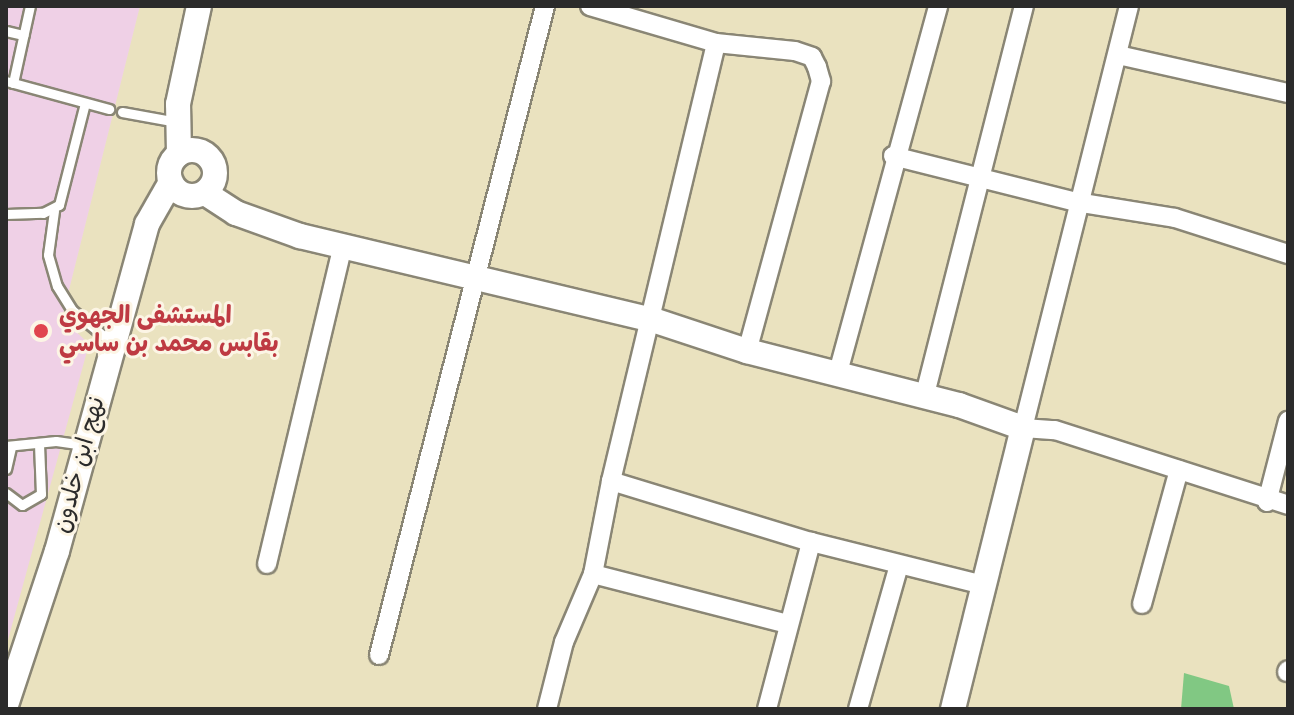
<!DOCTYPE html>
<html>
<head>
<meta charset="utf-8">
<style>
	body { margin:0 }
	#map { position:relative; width:1294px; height:715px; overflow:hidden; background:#eae2bf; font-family:Mynerve,"Playpen Sans Arabic",sans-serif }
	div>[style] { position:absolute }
	.built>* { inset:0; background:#efd0e6 }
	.green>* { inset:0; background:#81c883 }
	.roads { filter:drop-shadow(2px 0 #8a8675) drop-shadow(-2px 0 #8a8675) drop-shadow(0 2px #8a8675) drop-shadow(0 -2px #8a8675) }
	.lane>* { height:9px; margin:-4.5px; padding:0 4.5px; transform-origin:4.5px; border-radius:4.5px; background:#fff }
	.street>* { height:18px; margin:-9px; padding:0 9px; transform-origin:9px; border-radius:9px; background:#fff }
	.secondary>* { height:24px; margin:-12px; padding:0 12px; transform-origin:12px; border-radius:12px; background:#fff }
	.secondary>.ring { margin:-12px; padding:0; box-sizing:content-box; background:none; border:24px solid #fff; border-radius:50% }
	.dots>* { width:22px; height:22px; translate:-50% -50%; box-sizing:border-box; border:4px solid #fcf5e5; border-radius:50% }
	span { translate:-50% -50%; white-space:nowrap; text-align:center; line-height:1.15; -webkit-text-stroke:6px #fcf5e5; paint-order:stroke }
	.health-label { font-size:24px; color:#be3a42; font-weight:700 }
	.left { translate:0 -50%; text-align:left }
	.street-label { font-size:24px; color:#2b2b2b }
	.frame { position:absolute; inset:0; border:8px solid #2b2b2b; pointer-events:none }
</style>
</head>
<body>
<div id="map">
	<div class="built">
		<div style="clip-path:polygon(6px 6px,140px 6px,62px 318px,89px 344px,6px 647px)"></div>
	</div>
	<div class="green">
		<div style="clip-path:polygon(1184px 673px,1229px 686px,1234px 709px,1181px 709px)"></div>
	</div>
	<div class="roads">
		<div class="lane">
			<div style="left:6px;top:31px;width:18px;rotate:13deg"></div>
			<div style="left:6px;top:81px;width:107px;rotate:15.2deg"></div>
			<div style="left:13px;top:83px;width:79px;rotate:-77.6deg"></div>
			<div style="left:122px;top:112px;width:56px;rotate:10.3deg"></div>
			<div style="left:54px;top:211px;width:44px;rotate:97.8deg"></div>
			<div style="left:48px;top:255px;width:32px;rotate:74deg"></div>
			<div style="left:57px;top:286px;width:28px;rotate:58deg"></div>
			<div style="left:72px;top:310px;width:50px;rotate:39.4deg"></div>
			<div style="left:6px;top:214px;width:37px;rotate:-2deg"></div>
			<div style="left:43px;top:213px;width:18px;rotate:-27deg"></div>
			<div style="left:59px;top:205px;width:105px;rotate:-75.7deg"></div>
			<div style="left:6px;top:446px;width:50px;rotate:-5.7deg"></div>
			<div style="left:56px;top:441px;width:30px;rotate:8deg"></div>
			<div style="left:6px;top:469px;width:23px;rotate:-77deg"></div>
			<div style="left:6px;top:493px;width:20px;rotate:37deg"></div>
			<div style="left:22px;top:505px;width:22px;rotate:-30deg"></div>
			<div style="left:41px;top:494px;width:49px;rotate:-92.3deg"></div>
		</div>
		<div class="street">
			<div style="left:590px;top:6px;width:131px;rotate:16.4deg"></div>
			<div style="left:716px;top:43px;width:79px;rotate:5.8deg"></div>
			<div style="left:795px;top:51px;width:18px;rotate:19deg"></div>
			<div style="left:812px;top:57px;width:11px;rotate:63deg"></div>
			<div style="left:817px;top:67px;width:15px;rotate:74deg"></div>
			<div style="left:821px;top:81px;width:280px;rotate:105.3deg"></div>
			<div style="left:1129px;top:6px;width:435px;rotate:104.1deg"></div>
			<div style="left:1023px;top:428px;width:32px;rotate:4deg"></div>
			<div style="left:1055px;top:430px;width:245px;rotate:17.8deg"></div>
			<div style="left:1118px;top:55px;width:174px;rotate:12.6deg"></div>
			<div style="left:893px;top:156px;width:189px;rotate:14.1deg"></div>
			<div style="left:1076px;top:202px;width:100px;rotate:9.2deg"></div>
			<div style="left:1175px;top:218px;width:119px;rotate:17.7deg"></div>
			<div style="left:837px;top:376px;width:384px;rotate:-74.7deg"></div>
			<div style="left:924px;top:398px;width:405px;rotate:-75.7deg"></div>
			<div style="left:611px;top:481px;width:209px;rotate:17deg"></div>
			<div style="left:811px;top:542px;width:177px;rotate:14deg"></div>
			<div style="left:1267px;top:502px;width:84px;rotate:-75.5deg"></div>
			<div style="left:267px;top:564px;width:327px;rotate:-76.6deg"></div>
			<div style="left:593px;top:574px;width:201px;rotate:14.4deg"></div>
			<div style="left:1142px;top:604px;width:139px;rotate:-74.6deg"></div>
			<div style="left:379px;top:655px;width:670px;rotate:-75.65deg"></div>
			<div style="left:1287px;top:672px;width:2px;rotate:-63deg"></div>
			<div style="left:547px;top:709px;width:69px;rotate:-75.8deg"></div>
			<div style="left:564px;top:642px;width:74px;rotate:-66.9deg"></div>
			<div style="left:593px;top:574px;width:95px;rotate:-79deg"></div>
			<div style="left:611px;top:481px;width:450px;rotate:-76.5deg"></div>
			<div style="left:767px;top:709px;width:173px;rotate:-75.2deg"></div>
			<div style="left:858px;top:709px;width:150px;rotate:-74.1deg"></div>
		</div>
		<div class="secondary">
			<div class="ring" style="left:169px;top:150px;width:22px;height:22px"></div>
			<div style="left:179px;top:154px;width:50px;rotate:-91.1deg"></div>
			<div style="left:178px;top:104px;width:100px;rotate:-77.9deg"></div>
			<div style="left:205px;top:193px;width:37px;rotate:33deg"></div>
			<div style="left:236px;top:213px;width:68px;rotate:19.8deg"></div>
			<div style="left:300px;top:236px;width:363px;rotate:13.4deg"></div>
			<div style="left:653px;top:320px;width:99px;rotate:18.3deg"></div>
			<div style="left:747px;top:351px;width:219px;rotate:14.3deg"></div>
			<div style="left:959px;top:405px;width:68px;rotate:19.8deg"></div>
			<div style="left:1023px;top:428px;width:290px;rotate:104deg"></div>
			<div style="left:6px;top:705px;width:162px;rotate:-71.7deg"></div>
			<div style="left:57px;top:551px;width:339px;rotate:-74.6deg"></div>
			<div style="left:147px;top:224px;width:48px;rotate:-60.3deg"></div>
		</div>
	</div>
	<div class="dots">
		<div style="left:41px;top:331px;background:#e0444e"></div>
	</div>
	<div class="health-label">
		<span class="left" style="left:59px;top:331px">المستشفى الجهوي<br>بقابس محمد بن ساسي</span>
	</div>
	<div class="street-label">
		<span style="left:80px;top:465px;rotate:-75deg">نهج ابن خلدون</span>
	</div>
	<div class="frame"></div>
</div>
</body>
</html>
